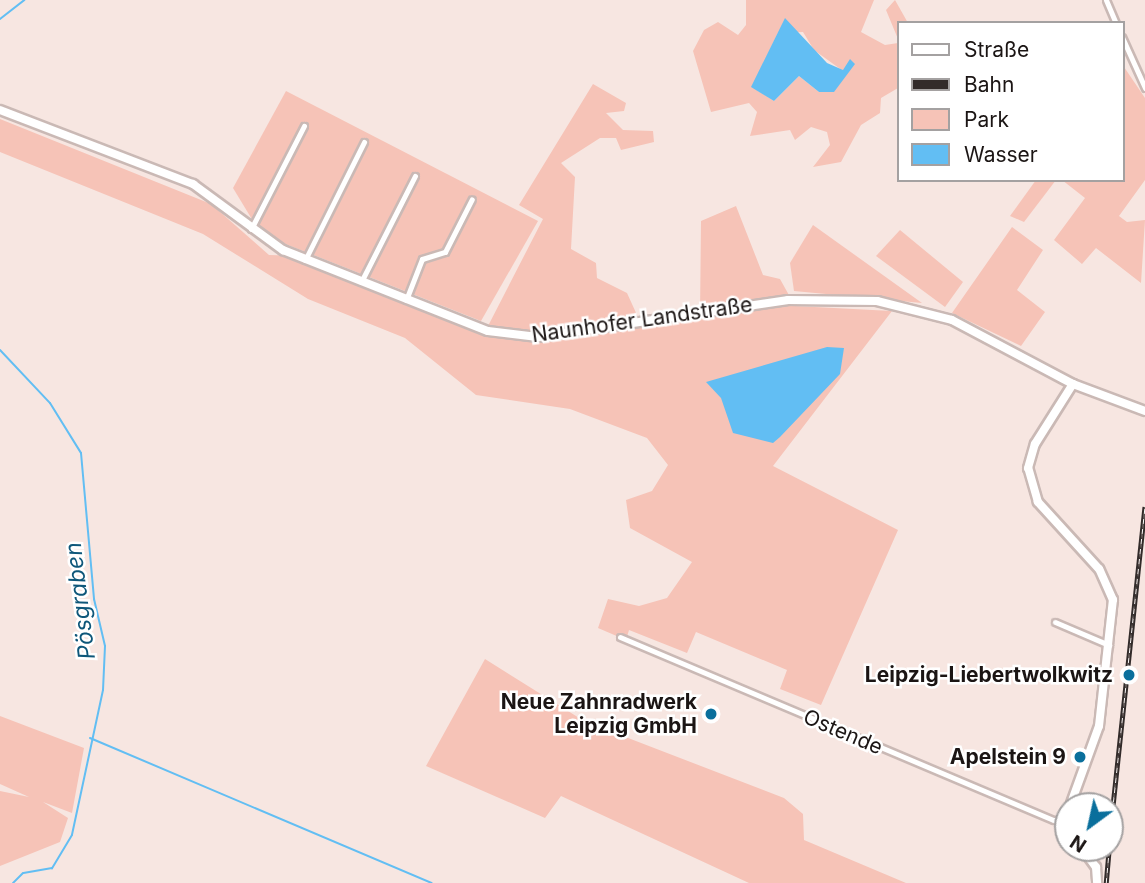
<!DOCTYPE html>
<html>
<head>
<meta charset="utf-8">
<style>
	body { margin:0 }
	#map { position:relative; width:1145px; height:883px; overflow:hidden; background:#f7e6e1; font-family:Inter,sans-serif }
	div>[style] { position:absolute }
	.green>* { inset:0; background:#f6c3b7 }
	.water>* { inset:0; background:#62bef3 }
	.stream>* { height:2px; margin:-1px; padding:0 1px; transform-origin:1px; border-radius:1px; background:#62bef3 }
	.roads { filter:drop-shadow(2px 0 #cab9b5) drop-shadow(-2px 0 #cab9b5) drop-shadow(0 2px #cab9b5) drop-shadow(0 -2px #cab9b5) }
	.street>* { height:5px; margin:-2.5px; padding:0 2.5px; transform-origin:2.5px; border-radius:2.5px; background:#fff }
	.secondary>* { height:8px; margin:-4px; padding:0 4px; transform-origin:4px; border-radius:4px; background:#fff }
	.rail>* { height:4.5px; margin-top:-2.25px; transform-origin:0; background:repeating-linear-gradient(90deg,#fff 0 5px,#322b2a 0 10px); box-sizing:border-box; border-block:2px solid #322b2a }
	.dots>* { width:19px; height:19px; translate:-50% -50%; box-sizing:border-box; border:4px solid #fff; border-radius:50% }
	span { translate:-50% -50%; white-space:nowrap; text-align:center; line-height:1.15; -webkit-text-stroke:5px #fff; paint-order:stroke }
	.street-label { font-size:21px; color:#1b1514 }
	.poi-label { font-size:21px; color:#1b1514; font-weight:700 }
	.right { translate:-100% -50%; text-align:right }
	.water-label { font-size:23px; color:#0e577a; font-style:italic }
	.legend { position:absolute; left:897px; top:21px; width:228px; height:161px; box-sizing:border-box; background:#fff; border:2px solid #a4a1a1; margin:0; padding:9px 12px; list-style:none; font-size:21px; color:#1b1514 }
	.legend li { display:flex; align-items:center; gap:14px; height:35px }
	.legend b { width:35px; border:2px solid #a4a1a1 }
	.north { position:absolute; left:1054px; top:792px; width:70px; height:70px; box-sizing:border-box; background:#fff; border:2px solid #a4a1a1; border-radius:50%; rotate:213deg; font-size:19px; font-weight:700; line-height:28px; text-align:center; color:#1b1514 }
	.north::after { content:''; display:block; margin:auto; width:24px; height:32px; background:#0a6f9c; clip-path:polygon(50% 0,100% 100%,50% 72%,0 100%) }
</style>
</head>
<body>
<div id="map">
	<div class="green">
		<div style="clip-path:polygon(evenodd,746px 0,874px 0,861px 32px,885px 45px,898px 43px,898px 88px,881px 98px,880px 113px,861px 125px,841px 162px,813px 167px,830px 145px,827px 132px,811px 127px,795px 140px,790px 130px,750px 136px,757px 112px,749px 103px,711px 112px,693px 51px,704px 30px,718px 22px,738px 35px,746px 25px,746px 0,803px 32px,814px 50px,843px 71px,819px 92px,799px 76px,774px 101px,752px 87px,778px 33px,803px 32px)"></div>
		<div style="clip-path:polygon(895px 0,908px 23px,898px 23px,898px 39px,886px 10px)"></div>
		<div style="clip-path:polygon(1122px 64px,1145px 98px,1145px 180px,1119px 216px,1127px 222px,1145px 220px,1141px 283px,1096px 248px,1082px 264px,1054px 240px,1085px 198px,1062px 180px,1122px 180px)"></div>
		<div style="clip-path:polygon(593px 84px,626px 103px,624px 111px,606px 113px,623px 130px,653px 131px,654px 142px,621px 150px,616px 138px,600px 138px,561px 163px,575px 177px,571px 249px,596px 263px,597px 278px,627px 293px,642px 326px,700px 315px,701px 221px,736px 206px,763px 275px,780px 279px,795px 306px,892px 311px,773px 466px,898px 530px,821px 705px,780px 689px,787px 670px,696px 632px,687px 653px,629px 630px,626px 640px,598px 628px,608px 599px,639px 606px,667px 598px,692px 562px,630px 528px,626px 500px,652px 491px,668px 465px,647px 438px,570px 409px,476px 395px,405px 338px,308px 299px,203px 234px,0 152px,0 119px,211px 204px,269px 255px,305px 256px,488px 326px,543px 219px,519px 205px)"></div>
		<div style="clip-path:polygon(286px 91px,538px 221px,481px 321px,283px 243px,253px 221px,233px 188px)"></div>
		<div style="clip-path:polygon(1036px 180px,1056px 180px,1024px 222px,1010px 216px)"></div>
		<div style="clip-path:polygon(813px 225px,922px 303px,794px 291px,790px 263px)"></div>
		<div style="clip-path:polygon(1012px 227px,1043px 250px,1017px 290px,1045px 312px,1021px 346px,952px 313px)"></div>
		<div style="clip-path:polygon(900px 230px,963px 282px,945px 307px,876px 256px)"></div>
		<div style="clip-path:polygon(485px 659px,584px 721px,784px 798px,803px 814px,804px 840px,906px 883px,749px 883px,561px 796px,545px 818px,426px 766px)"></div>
		<div style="clip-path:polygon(0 716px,84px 748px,72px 813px,43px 802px,68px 818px,60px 842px,0 866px,0 791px,29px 797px,0 784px)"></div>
	</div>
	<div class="water">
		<div style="clip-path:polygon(785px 18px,827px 63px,843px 70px,850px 59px,855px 64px,834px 92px,819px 92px,799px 76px,774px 101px,751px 87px)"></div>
		<div style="clip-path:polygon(827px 347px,844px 348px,840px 374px,780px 437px,773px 443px,733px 433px,721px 398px,706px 382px)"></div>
	</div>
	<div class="stream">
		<div style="left:0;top:19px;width:31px;rotate:-38deg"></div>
		<div style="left:0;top:350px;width:73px;rotate:46.7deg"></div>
		<div style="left:50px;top:403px;width:59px;rotate:58.2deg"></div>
		<div style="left:81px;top:453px;width:147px;rotate:84.9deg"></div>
		<div style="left:94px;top:599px;width:48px;rotate:76.8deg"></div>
		<div style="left:105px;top:646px;width:44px;rotate:92.6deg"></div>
		<div style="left:103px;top:690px;width:148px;rotate:102.1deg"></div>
		<div style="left:72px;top:835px;width:39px;rotate:121deg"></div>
		<div style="left:52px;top:868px;width:29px;rotate:170deg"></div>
		<div style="left:23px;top:873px;width:14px;rotate:135deg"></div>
		<div style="left:90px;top:738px;width:371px;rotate:23deg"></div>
	</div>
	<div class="roads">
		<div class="street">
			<div style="left:1106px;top:0;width:25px;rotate:67deg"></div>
			<div style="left:1122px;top:37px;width:56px;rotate:65.7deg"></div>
			<div style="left:251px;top:229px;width:116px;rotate:-62.8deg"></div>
			<div style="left:305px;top:260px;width:132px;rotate:-63.4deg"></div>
			<div style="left:361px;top:282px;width:119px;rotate:-63deg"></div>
			<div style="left:406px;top:300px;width:44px;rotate:-68.7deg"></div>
			<div style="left:422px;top:259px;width:24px;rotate:-17deg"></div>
			<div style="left:445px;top:252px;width:59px;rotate:-63deg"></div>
			<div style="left:1055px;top:622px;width:59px;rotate:23.1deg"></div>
			<div style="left:620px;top:637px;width:471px;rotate:22.9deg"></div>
			<div style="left:1054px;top:820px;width:14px;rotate:-4deg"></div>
		</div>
		<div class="secondary">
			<div style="left:0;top:110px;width:207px;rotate:21deg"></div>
			<div style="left:193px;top:184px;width:112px;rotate:36.3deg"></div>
			<div style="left:283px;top:250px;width:220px;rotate:21.6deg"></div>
			<div style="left:488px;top:331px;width:50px;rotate:6.8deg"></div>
			<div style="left:538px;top:337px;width:253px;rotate:-8.4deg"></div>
			<div style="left:788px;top:300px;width:89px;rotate:0.6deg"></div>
			<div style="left:877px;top:301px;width:77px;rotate:14.2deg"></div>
			<div style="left:952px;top:320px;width:137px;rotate:27.9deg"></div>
			<div style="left:1073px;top:384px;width:77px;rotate:20.6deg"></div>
			<div style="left:1070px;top:806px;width:85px;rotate:-70.1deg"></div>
			<div style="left:1099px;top:726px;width:127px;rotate:-83.7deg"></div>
			<div style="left:1113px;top:600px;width:34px;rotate:-114deg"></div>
			<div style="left:1099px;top:569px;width:91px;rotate:-132.3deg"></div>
			<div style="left:1038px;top:502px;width:35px;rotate:-106deg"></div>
			<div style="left:1028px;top:468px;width:25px;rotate:-74deg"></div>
			<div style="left:1035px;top:444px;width:71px;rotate:-57.7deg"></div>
			<div style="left:1082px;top:848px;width:24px;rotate:54deg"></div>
			<div style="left:1096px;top:867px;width:16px;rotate:86deg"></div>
		</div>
	</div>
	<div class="rail">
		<div style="left:1110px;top:832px;width:327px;rotate:-83.9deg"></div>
		<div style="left:1106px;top:883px;width:35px;rotate:-85deg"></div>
	</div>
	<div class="dots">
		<div style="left:1129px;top:675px;background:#0a6f9c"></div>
		<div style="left:711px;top:714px;background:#0a6f9c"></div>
		<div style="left:1080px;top:757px;background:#0a6f9c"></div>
	</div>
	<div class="street-label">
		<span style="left:642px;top:320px;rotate:-8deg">Naunhofer Landstraße</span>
		<span style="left:843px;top:732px;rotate:23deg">Ostende</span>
	</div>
	<div class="poi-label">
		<span class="right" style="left:1113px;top:675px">Leipzig-Liebertwolkwitz</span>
		<span class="right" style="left:697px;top:714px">Neue Zahnradwerk<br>Leipzig GmbH</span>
		<span class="right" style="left:1066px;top:757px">Apelstein 9</span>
	</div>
	<div class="water-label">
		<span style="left:80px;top:601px;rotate:-97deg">Pösgraben</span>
	</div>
	<ul class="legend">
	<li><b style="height:9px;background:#fff"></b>Straße</li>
	<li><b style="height:9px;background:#322b2a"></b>Bahn</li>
	<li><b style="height:19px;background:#f6c3b7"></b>Park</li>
	<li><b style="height:19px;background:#62bef3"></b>Wasser</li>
	</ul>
	<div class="north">N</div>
</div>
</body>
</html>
